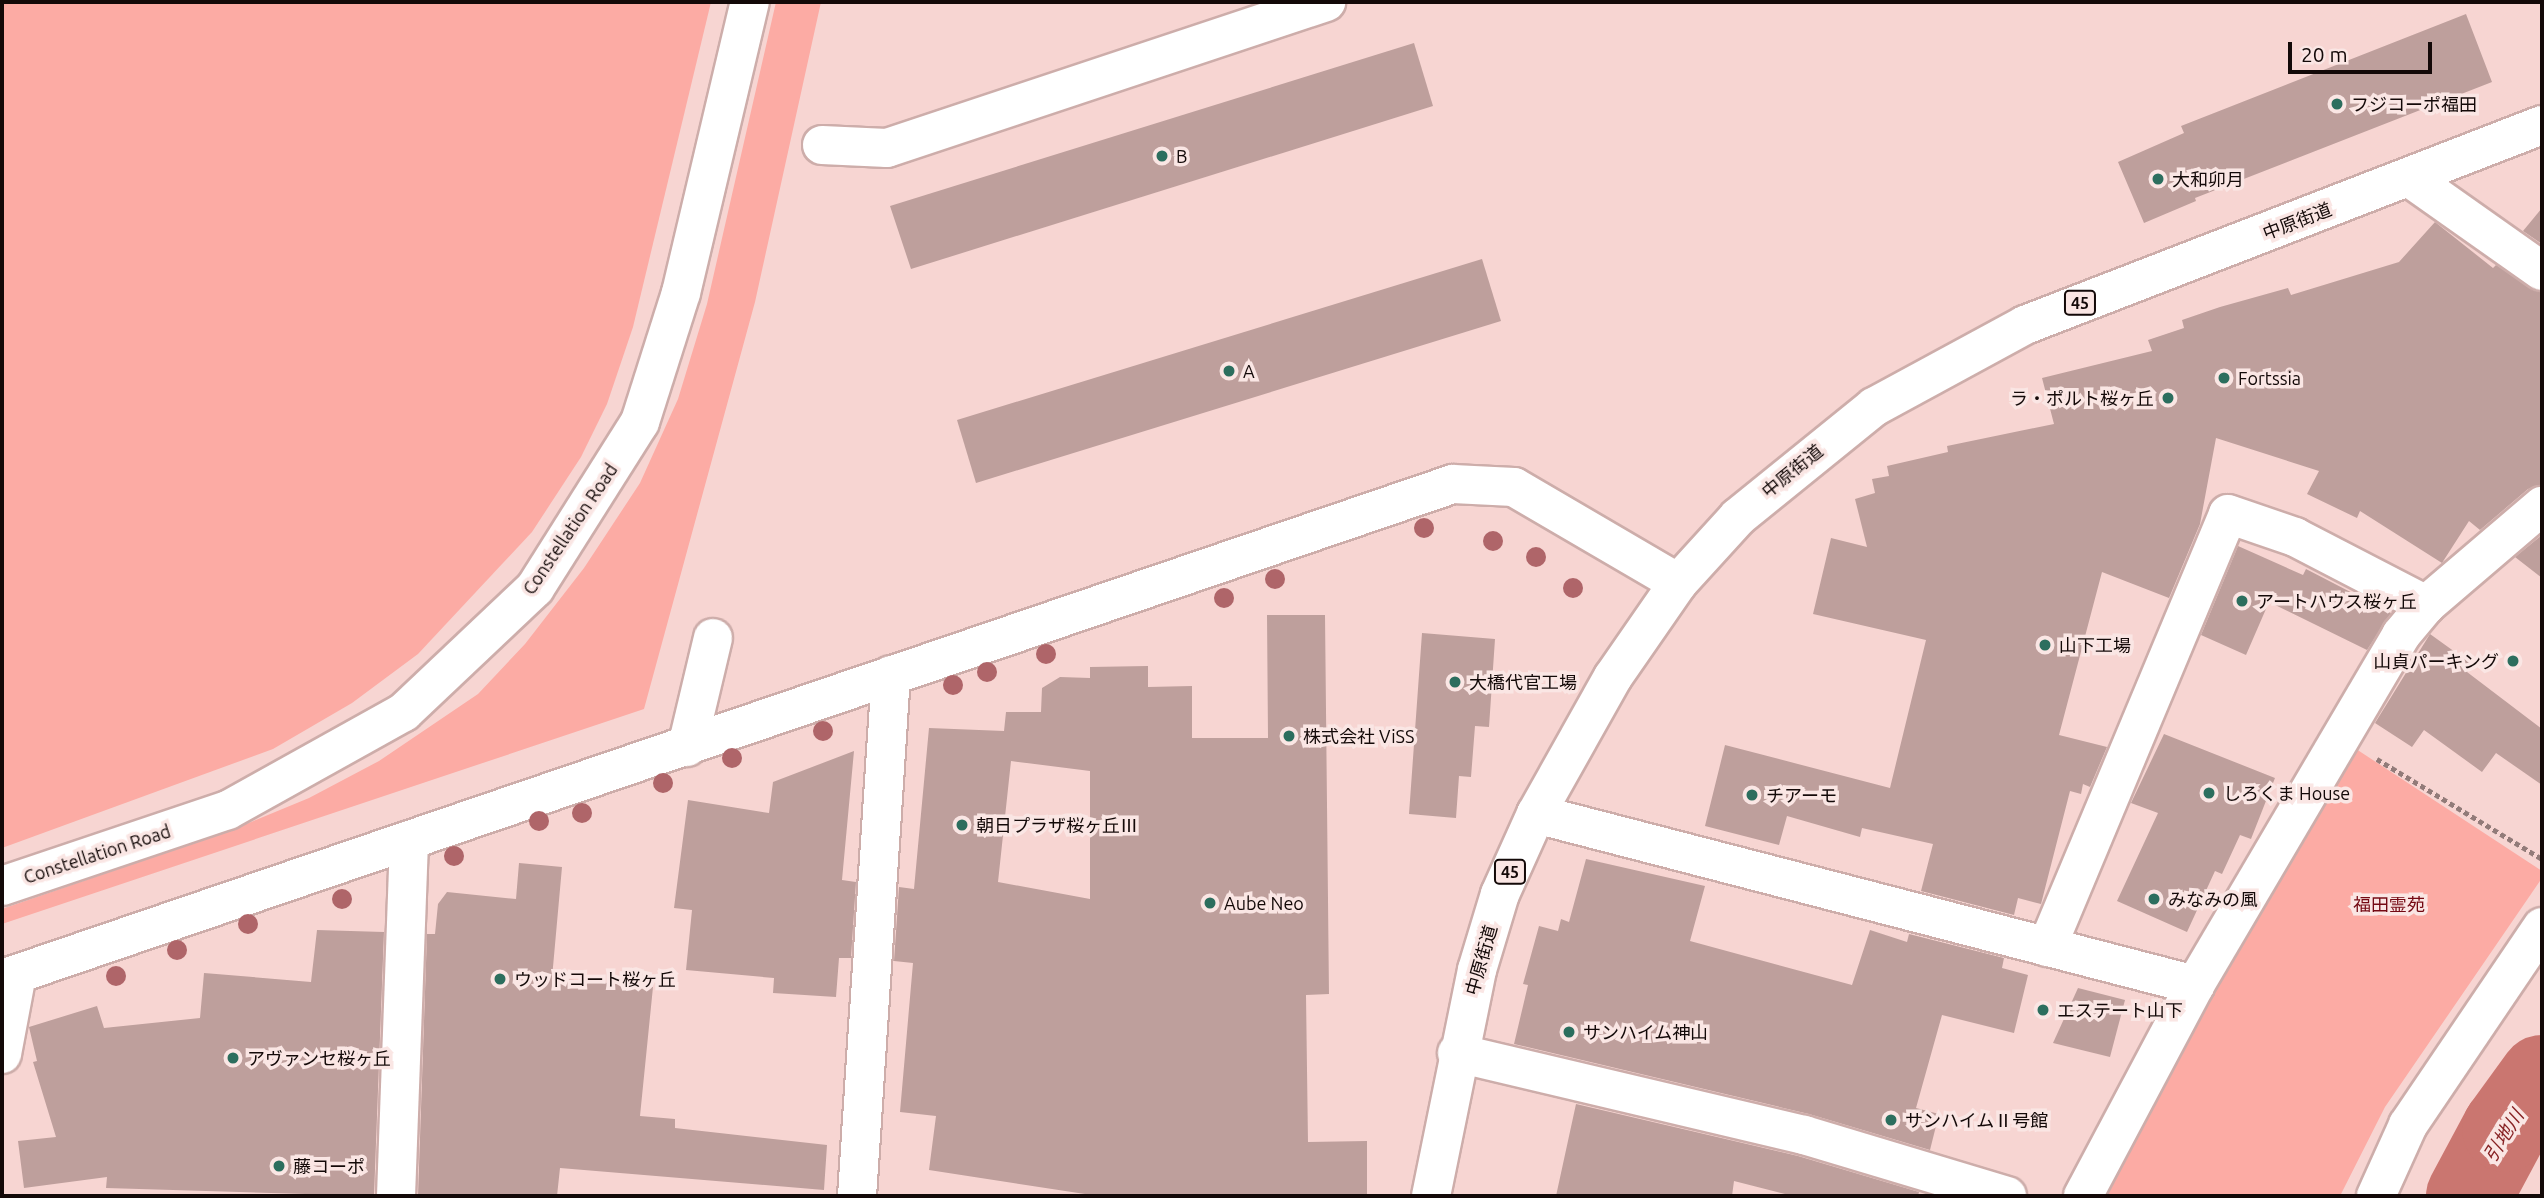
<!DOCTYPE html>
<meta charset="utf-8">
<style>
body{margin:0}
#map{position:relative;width:2544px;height:1198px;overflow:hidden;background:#f7d5d2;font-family:Ubuntu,"Noto Sans JP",sans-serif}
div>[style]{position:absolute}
.green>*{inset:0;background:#fcaba4}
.river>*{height:86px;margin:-43px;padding:0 43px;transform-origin:43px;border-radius:43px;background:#ca7670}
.building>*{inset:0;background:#be9f9c}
.path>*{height:4.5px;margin-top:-2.25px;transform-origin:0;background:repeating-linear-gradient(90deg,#927b79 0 5px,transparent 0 8.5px)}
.roads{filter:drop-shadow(2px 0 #cdadaa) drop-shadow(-2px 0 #cdadaa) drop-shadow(0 2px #cdadaa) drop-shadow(0 -2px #cdadaa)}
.minor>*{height:38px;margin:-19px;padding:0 19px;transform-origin:19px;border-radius:19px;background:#fff}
.major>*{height:38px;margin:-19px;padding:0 19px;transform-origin:19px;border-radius:19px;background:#fff}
.trees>*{width:20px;height:20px;margin:-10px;border-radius:50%;background:#af6569}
.dots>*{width:19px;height:19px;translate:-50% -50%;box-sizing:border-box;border:4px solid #fae6e4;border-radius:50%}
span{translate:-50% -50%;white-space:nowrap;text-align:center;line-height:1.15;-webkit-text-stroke:7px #fae6e4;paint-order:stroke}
.shield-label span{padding:2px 5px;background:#fae6e4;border:2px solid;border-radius:5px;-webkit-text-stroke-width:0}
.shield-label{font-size:16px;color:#130908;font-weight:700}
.poi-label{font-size:18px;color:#130908}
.left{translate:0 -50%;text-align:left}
.right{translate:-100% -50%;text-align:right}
.street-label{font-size:18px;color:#130908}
.park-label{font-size:18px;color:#740913}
.water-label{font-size:19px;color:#872224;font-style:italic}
.frame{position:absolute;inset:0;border:4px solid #130908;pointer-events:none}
.scale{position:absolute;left:2288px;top:42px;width:144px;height:32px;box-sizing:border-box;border:4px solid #130908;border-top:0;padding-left:9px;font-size:21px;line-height:24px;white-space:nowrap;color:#130908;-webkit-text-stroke:5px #fae6e4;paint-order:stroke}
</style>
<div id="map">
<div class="green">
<div style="clip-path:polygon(2px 2px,711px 2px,633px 327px,607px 404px,581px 457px,532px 532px,418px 654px,352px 703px,273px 749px,2px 848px)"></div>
<div style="clip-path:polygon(776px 2px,821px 2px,755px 302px,644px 709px,2px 924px,2px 909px,234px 829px,309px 798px,379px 761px,478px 694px,525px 644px,584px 568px,640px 483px,678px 399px,707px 304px)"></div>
<div style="clip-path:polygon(2350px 745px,2542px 871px,2542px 878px,2385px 1107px,2340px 1196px,2102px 1196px)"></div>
</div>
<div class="river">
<div style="left:2469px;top:1196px;width:76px;rotate:-61.8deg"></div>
<div style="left:2505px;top:1129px;width:63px;rotate:-54deg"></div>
</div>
<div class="building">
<div style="clip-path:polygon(2466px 14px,2492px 82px,2195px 198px,2196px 201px,2144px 223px,2118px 162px,2184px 133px,2181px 126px)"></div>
<div style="clip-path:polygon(1414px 43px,1433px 106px,911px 269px,890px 206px)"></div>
<div style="clip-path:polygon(2542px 208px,2542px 244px,2523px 231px)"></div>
<div style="clip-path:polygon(2435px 222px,2493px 268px,2496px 265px,2542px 292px,2542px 485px,2528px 489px,2480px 530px,2469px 521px,2442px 563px,2360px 511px,2357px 518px,2307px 494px,2319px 471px,2216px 438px,2200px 524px,2169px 598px,2102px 572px,2059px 735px,2107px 747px,2090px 787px,2083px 784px,2081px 794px,2070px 791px,2041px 904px,2018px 898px,2014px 915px,1921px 891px,1933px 844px,1862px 828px,1860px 837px,1787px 816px,1779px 845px,1705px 826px,1725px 745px,1890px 788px,1926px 640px,1813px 614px,1831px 538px,1867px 547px,1855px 499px,1875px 493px,1872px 479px,1889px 476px,1887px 466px,1948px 452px,1947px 446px,2054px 424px,2042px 378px,2152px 351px,2148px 340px,2184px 328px,2182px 320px,2220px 307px,2288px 288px,2291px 295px,2399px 262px)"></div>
<div style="clip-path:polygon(1482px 259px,1501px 321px,976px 483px,957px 420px)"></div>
<div style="clip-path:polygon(2542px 535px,2542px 578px,2515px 557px)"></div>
<div style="clip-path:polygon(2238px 546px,2303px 575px,2306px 569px,2391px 613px,2367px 650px,2269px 602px,2246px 655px,2201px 635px)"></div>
<div style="clip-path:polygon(evenodd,1267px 615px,1325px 615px,1329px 994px,1306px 995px,1308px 1142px,1367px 1141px,1367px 1196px,1098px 1196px,929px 1170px,936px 1116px,900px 1112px,913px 963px,894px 961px,899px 887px,914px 889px,929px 728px,1004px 731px,1006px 712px,1041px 712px,1042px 688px,1060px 677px,1090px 678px,1090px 667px,1148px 666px,1148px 687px,1192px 686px,1192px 738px,1268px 738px,1267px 615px,1011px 761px,1090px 771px,1090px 899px,998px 882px,1011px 761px)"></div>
<div style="clip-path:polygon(1422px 633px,1495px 639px,1489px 727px,1475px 726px,1471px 777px,1459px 776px,1456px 818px,1409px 814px)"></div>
<div style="clip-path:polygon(2430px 634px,2473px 665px,2467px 672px,2542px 729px,2542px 785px,2496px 753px,2482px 772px,2424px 730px,2412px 747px,2375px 723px)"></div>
<div style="clip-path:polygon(2164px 734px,2275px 778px,2251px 839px,2240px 835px,2222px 874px,2215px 871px,2187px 932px,2117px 901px,2158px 813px,2131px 803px)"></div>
<div style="clip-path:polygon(854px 751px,842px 880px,856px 882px,851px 958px,839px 958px,836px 997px,773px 993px,774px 978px,686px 970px,692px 910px,674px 908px,688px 800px,769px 813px,773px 782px)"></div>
<div style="clip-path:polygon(1586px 859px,1705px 886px,1690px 941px,1852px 985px,1870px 930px,1907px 942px,1909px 934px,2004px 958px,2002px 968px,2028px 975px,2014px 1033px,1942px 1015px,1916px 1108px,1939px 1114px,1930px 1150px,1809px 1114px,1514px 1044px,1528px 985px,1523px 984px,1539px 926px,1558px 931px,1561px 919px,1569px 922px)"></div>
<div style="clip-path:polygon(519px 863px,562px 867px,552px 978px,653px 987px,640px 1116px,675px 1119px,675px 1128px,827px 1145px,824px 1190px,560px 1168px,557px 1196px,418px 1196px,427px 934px,435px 934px,438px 904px,447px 892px,516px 899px)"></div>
<div style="clip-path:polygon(317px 930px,384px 932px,374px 1196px,106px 1188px,107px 1177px,24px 1188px,18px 1141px,56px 1137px,33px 1062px,37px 1061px,29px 1027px,97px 1006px,104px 1028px,200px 1018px,204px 973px,311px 982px)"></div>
<div style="clip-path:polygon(2078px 988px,2125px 1000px,2110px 1057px,2053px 1043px)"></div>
<div style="clip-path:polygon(1576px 1104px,1798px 1156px,1919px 1192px,1918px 1196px,1793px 1196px,1734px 1181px,1732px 1196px,1556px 1196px)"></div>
</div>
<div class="path">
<div style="left:2377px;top:759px;width:193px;rotate:31.2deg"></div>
</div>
<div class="roads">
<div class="minor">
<div style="left:822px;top:145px;width:65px;rotate:2.6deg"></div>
<div style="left:887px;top:148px;width:463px;rotate:-18.4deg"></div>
<div style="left:2410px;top:178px;width:161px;rotate:35.2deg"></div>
<div style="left:687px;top:747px;width:112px;rotate:-76.6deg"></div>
<div style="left:1536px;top:814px;width:681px;rotate:14.55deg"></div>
<div style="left:2px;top:886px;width:238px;rotate:-18.6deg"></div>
<div style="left:228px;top:810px;width:201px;rotate:-29.1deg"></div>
<div style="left:404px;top:712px;width:180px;rotate:-43.4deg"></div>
<div style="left:535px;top:588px;width:196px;rotate:-57.7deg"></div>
<div style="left:640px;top:422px;width:135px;rotate:-72.4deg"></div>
<div style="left:681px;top:293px;width:299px;rotate:-76.7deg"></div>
<div style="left:2047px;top:947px;width:469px;rotate:-67.3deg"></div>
<div style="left:2228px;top:514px;width:71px;rotate:18.9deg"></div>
<div style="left:2295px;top:537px;width:148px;rotate:27.4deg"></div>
<div style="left:2px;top:979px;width:1533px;rotate:-18.84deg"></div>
<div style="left:1453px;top:484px;width:61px;rotate:2.8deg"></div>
<div style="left:1514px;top:487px;width:190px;rotate:30.3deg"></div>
<div style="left:1457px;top:1053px;width:357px;rotate:13.3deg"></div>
<div style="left:1804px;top:1135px;width:212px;rotate:16.7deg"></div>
<div style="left:2px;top:1054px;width:81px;rotate:-79.4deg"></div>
<div style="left:396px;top:1196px;width:356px;rotate:-87.9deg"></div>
<div style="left:857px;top:1196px;width:522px;rotate:-86.27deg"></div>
<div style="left:2083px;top:1196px;width:239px;rotate:-62deg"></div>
<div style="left:2195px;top:985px;width:406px;rotate:-59.5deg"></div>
<div style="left:2401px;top:635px;width:39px;rotate:-50deg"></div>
<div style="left:2426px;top:605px;width:153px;rotate:-40.5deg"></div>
<div style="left:2376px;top:1196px;width:78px;rotate:-65.7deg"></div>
<div style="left:2408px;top:1125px;width:239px;rotate:-55.9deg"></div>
</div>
<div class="major">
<div style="left:1431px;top:1196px;width:231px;rotate:-78.5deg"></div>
<div style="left:1477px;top:970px;width:79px;rotate:-73.2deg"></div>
<div style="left:1500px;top:894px;width:88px;rotate:-65.8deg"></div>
<div style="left:1536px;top:814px;width:157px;rotate:-60.7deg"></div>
<div style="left:1613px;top:677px;width:114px;rotate:-55.3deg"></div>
<div style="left:1678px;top:583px;width:89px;rotate:-47.7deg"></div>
<div style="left:1738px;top:517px;width:175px;rotate:-39deg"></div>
<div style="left:1874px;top:407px;width:172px;rotate:-28.5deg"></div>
<div style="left:2025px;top:325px;width:554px;rotate:-21.15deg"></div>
</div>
</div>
<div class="trees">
<div style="left:1424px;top:528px"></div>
<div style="left:1493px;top:541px"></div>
<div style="left:1536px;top:557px"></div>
<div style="left:1275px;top:579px"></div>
<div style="left:1573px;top:588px"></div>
<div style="left:1224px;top:598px"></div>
<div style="left:1046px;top:654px"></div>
<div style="left:987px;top:672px"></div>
<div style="left:953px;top:685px"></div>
<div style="left:823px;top:731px"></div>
<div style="left:732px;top:758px"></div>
<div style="left:663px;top:783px"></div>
<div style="left:582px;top:813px"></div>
<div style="left:539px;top:821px"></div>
<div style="left:454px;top:856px"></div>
<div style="left:342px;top:899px"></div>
<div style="left:248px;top:924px"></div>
<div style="left:177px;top:950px"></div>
<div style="left:116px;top:976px"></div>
</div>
<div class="dots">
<div style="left:2337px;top:104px;background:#2c6e5e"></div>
<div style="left:1162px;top:156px;background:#2c6e5e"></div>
<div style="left:2158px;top:179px;background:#2c6e5e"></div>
<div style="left:1229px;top:371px;background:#2c6e5e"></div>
<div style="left:2224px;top:378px;background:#2c6e5e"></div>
<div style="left:2168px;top:398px;background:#2c6e5e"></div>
<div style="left:2242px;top:601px;background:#2c6e5e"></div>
<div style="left:2045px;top:645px;background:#2c6e5e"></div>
<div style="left:2513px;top:661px;background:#2c6e5e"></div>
<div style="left:1455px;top:682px;background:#2c6e5e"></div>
<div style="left:1289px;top:736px;background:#2c6e5e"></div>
<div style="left:2209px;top:793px;background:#2c6e5e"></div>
<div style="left:1752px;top:795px;background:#2c6e5e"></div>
<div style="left:962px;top:825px;background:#2c6e5e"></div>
<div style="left:2154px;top:899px;background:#2c6e5e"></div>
<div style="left:1210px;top:903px;background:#2c6e5e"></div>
<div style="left:500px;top:979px;background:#2c6e5e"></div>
<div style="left:2043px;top:1010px;background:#2c6e5e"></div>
<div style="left:1569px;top:1032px;background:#2c6e5e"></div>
<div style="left:233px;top:1058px;background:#2c6e5e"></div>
<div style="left:1891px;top:1120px;background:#2c6e5e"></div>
<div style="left:279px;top:1166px;background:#2c6e5e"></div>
</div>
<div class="shield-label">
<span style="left:2080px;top:303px">45</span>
<span style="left:1510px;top:872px">45</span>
</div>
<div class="poi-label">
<span class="left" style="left:2351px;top:104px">フジコーポ福田</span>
<span class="left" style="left:1176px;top:156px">B</span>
<span class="left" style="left:2172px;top:179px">大和卯月</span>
<span class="left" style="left:1243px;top:371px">A</span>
<span class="left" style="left:2238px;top:378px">Fortssia</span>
<span class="right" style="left:2154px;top:398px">ラ・ポルト桜ヶ丘</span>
<span class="left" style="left:2256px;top:601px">アートハウス桜ヶ丘</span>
<span class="left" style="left:2059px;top:645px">山下工場</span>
<span class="right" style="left:2499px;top:661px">山貞パーキング</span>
<span class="left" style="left:1469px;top:682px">大橋代官工場</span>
<span class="left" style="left:1303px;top:736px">株式会社 ViSS</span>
<span class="left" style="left:2223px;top:793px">しろくま House</span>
<span class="left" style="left:1766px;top:795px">チアーモ</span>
<span class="left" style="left:976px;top:825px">朝日プラザ桜ヶ丘Ⅲ</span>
<span class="left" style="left:2168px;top:899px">みなみの風</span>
<span class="left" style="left:1224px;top:903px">Aube Neo</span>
<span class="left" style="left:514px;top:979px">ウッドコート桜ヶ丘</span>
<span class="left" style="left:2057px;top:1010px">エステート山下</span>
<span class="left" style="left:1583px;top:1032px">サンハイム神山</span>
<span class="left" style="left:247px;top:1058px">アヴァンセ桜ヶ丘</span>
<span class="left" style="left:1905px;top:1120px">サンハイムⅡ号館</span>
<span class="left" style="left:293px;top:1166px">藤コーポ</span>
</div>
<div class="street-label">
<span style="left:2297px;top:221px;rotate:-21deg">中原街道</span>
<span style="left:1792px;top:471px;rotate:-39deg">中原街道</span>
<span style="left:570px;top:529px;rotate:-56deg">Constellation Road</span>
<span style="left:97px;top:854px;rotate:-18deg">Constellation Road</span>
<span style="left:1481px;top:960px;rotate:-74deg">中原街道</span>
</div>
<div class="park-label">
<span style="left:2389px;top:904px">福田霊苑</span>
</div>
<div class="water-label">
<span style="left:2504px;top:1136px;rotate:-58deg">引地川</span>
</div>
<div class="frame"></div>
<div class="scale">20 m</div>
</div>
